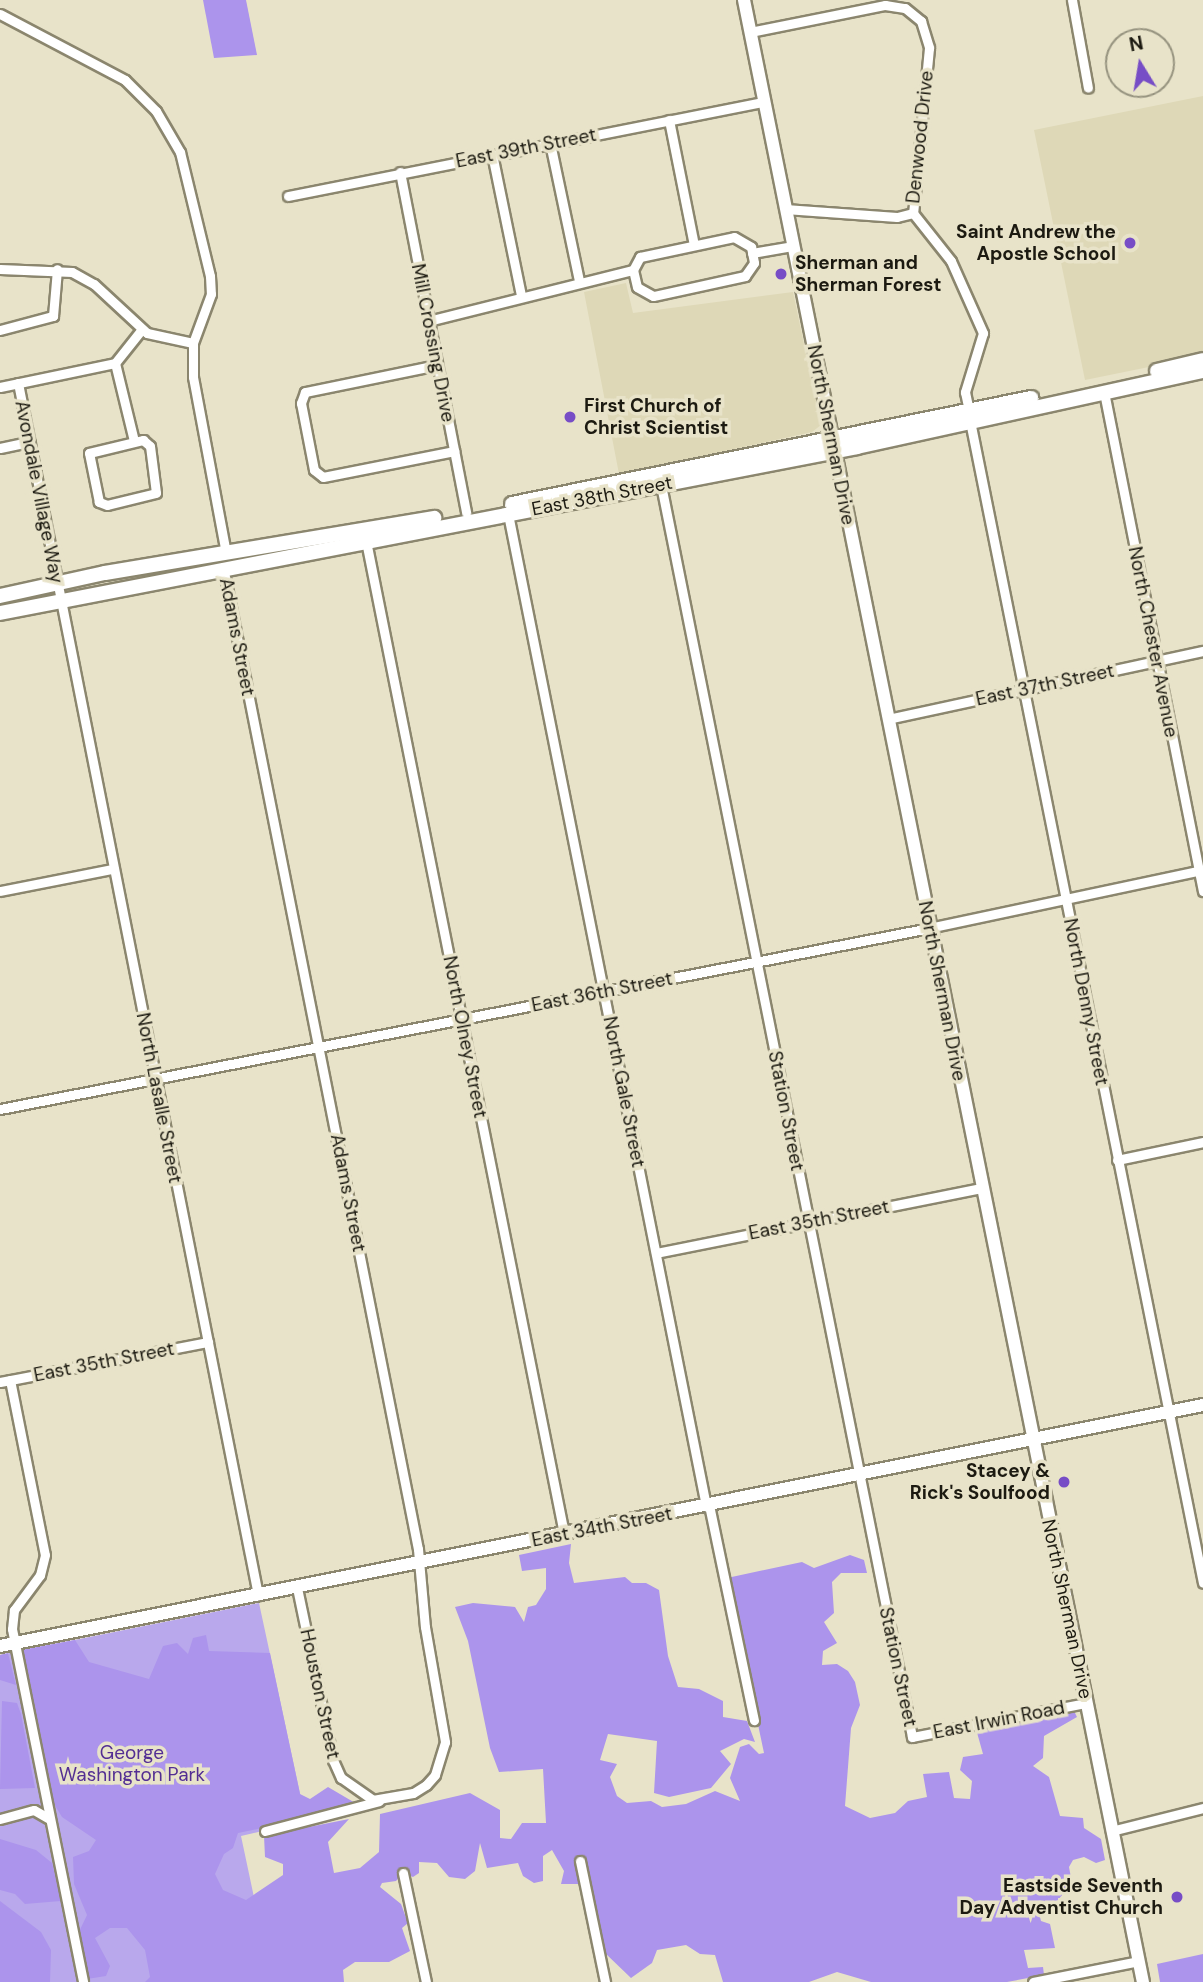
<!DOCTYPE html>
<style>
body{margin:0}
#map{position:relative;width:1203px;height:1982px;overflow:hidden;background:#e8e3c9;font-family:"DM Sans",sans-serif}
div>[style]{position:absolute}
.built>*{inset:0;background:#ded8b7}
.green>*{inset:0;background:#b9a8ec}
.forest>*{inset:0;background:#ac94ec}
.roads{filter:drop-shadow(2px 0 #8b866e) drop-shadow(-2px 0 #8b866e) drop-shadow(0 2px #8b866e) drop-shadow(0 -2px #8b866e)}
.street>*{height:9px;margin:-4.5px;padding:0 4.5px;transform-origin:4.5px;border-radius:4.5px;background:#fff}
.secondary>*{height:12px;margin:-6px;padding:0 6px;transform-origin:6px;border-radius:6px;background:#fff}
.primary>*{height:14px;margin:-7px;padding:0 7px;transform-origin:7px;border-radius:7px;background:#fff}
.dots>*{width:19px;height:19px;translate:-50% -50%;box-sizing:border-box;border:4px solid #e8e3c9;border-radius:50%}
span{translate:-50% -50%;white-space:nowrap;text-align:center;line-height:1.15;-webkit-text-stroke:7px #e8e3c9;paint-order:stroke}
.street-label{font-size:19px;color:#1c1a11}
.poi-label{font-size:19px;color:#1c1a11;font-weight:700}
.right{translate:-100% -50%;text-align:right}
.left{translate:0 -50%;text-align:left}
.park-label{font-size:19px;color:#532e93}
.north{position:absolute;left:1105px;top:28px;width:70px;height:70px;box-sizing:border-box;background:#e8e3c9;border:2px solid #96937f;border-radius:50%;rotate:349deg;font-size:19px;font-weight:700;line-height:28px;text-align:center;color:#1c1a11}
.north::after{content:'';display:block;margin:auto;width:24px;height:32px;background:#774dc6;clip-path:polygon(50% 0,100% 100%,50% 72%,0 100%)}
</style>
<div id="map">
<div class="built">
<div style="clip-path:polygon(1203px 96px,1203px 356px,1085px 380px,1034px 130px)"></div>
<div style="clip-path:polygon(626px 283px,633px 313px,793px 292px,821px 425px,812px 432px,619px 474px,584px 292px)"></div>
</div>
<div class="green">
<div style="clip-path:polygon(259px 1603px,306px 1821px,241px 1836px,272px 1982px,0 1982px,0 1655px)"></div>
</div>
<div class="forest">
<div style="clip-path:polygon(203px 0,246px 0,257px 55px,214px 58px)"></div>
<div style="clip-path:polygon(571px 1544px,569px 1563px,574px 1583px,625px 1577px,632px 1583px,646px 1583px,659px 1590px,668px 1656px,678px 1687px,699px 1689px,723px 1701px,723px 1717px,747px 1721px,755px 1742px,744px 1739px,720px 1751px,731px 1764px,711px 1788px,669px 1797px,654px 1793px,657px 1741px,608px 1734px,600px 1760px,617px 1764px,610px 1777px,617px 1796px,627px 1803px,651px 1801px,662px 1807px,686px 1804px,715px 1791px,740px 1801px,730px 1778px,740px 1747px,749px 1744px,759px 1754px,764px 1753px,727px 1578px,802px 1562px,814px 1568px,850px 1555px,864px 1560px,867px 1573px,841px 1573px,832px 1582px,834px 1613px,824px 1622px,837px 1643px,823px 1651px,822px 1665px,837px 1664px,848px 1671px,855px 1682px,860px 1705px,851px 1728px,845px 1806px,870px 1818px,895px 1813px,908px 1801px,927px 1797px,923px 1774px,949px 1772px,954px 1798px,970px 1799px,972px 1781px,960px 1770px,963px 1757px,983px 1754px,976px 1729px,1074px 1711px,1077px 1717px,1044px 1736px,1043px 1758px,1033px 1766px,1049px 1777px,1060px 1816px,1083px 1818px,1084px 1828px,1101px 1839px,1105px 1860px,1096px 1863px,1084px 1857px,1073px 1860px,1069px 1867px,1072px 1883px,1053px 1906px,1039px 1913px,1041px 1921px,1050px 1924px,1055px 1948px,1024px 1950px,1028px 1968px,1043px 1967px,1044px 1975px,1007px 1982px,871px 1982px,837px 1972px,809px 1982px,723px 1982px,715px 1955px,700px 1954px,686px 1945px,657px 1950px,652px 1963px,631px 1978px,605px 1953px,588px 1881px,577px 1860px,580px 1884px,561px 1884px,564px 1871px,552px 1850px,543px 1856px,543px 1881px,534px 1883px,523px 1876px,518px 1863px,487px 1868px,480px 1843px,475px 1871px,465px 1879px,449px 1877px,437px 1863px,419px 1862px,419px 1873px,413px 1877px,403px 1873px,396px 1881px,382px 1883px,380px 1887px,401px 1904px,408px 1923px,402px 1928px,410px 1951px,389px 1962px,355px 1962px,343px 1970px,344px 1982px,145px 1982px,150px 1977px,145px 1950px,127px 1928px,110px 1928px,95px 1938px,110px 1966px,106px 1976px,87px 1979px,77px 1936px,87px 1915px,74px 1884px,73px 1857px,89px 1851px,96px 1840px,62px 1817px,48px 1794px,21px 1650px,75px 1640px,89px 1662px,149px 1679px,163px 1646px,177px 1643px,188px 1654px,193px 1638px,206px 1635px,209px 1651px,270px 1653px,300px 1794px,310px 1799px,328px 1787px,362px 1807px,238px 1833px,233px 1848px,224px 1854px,215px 1874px,223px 1890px,246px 1900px,283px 1875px,283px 1864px,265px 1857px,264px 1836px,349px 1819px,328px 1842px,334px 1873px,360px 1868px,379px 1852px,380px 1814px,470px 1793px,500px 1810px,500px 1838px,511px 1839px,522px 1823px,546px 1823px,543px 1769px,499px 1772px,490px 1748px,468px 1641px,455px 1607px,473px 1603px,515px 1607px,524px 1622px,528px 1607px,536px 1605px,546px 1589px,546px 1568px,522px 1571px,519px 1555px)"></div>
<div style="clip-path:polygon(8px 1653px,16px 1685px,0 1680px,0 1655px)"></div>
<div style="clip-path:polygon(2px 1701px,17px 1703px,21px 1714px,35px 1788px,0 1789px)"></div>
<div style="clip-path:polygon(0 1839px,36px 1850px,52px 1863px,61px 1901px,25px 1904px,15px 1894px,0 1890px)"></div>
<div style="clip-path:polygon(0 1901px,41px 1932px,51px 1950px,50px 1982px,0 1982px)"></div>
<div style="clip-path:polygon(1203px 1954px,1203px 1982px,1160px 1982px,1157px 1964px)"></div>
</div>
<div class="roads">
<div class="street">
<div style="left:1072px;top:0;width:89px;rotate:79.7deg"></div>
<div style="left:0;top:14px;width:141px;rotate:27.8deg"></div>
<div style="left:125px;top:80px;width:44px;rotate:45deg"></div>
<div style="left:156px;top:111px;width:48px;rotate:59.7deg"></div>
<div style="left:180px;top:152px;width:128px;rotate:76.4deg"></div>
<div style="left:210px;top:276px;width:18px;rotate:87deg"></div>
<div style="left:211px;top:294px;width:52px;rotate:110.2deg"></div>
<div style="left:193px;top:343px;width:34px;rotate:90deg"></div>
<div style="left:193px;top:377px;width:180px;rotate:79.4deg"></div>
<div style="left:750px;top:32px;width:138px;rotate:-11.3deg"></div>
<div style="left:885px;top:5px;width:20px;rotate:9deg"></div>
<div style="left:905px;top:8px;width:21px;rotate:39deg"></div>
<div style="left:921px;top:21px;width:28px;rotate:73deg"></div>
<div style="left:929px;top:48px;width:166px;rotate:95.5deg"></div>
<div style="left:669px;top:120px;width:127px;rotate:78.7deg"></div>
<div style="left:550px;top:143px;width:141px;rotate:78.1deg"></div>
<div style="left:492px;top:154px;width:144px;rotate:78.4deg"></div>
<div style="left:400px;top:172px;width:347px;rotate:79deg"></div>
<div style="left:288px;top:196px;width:485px;rotate:-11.2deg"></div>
<div style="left:785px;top:209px;width:112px;rotate:4.1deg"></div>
<div style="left:897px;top:217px;width:16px;rotate:-14deg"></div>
<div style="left:913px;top:213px;width:61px;rotate:51.6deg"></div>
<div style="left:951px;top:261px;width:79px;rotate:66deg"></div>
<div style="left:983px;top:333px;width:62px;rotate:107deg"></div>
<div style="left:965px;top:392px;width:19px;rotate:78deg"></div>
<div style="left:734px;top:237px;width:20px;rotate:30deg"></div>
<div style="left:751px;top:247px;width:16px;rotate:79deg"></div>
<div style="left:754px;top:263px;width:16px;rotate:125deg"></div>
<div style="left:745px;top:276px;width:94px;rotate:167.7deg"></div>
<div style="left:653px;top:296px;width:18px;rotate:-151deg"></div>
<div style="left:637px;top:287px;width:17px;rotate:-103deg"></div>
<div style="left:633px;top:270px;width:15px;rotate:-62deg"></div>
<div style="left:640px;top:257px;width:96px;rotate:-12deg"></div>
<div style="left:752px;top:253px;width:42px;rotate:-9.7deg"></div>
<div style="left:0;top:269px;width:72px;rotate:2.4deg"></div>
<div style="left:72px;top:272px;width:25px;rotate:29deg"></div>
<div style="left:94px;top:284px;width:72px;rotate:42.8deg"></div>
<div style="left:147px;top:333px;width:47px;rotate:12.3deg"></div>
<div style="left:428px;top:321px;width:211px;rotate:-14deg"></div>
<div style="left:0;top:330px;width:55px;rotate:-14.8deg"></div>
<div style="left:53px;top:316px;width:47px;rotate:-85.1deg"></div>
<div style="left:115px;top:363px;width:80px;rotate:76.3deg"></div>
<div style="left:437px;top:365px;width:135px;rotate:168.4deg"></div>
<div style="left:305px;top:392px;width:12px;rotate:110deg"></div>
<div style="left:301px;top:403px;width:68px;rotate:79deg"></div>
<div style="left:314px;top:470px;width:11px;rotate:38deg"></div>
<div style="left:323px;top:477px;width:134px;rotate:-11.2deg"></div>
<div style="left:18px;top:383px;width:1236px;rotate:78.8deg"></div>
<div style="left:0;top:387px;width:117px;rotate:-11.8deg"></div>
<div style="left:115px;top:363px;width:43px;rotate:-51.5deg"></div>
<div style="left:1104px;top:392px;width:509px;rotate:78.78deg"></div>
<div style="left:970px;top:421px;width:1185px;rotate:78.66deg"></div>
<div style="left:143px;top:440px;width:9px;rotate:41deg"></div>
<div style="left:150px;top:446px;width:47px;rotate:82.7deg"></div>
<div style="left:156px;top:493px;width:50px;rotate:166.2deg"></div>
<div style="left:107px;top:505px;width:9px;rotate:-159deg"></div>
<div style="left:99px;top:502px;width:50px;rotate:-101.5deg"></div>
<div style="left:89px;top:453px;width:56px;rotate:-13.5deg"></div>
<div style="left:0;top:448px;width:30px;rotate:-12deg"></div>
<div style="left:661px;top:485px;width:1277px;rotate:78.66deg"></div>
<div style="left:912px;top:1737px;width:177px;rotate:-11.1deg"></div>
<div style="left:508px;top:514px;width:1012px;rotate:78.71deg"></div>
<div style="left:366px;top:541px;width:1013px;rotate:78.72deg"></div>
<div style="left:223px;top:567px;width:1001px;rotate:78.77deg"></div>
<div style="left:418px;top:1549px;width:78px;rotate:84.9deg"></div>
<div style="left:425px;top:1627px;width:117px;rotate:80.1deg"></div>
<div style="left:445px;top:1742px;width:34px;rotate:107deg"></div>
<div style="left:435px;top:1775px;width:13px;rotate:132deg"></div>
<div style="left:426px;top:1785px;width:15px;rotate:148deg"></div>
<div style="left:413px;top:1793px;width:41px;rotate:170.1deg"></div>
<div style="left:373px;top:1800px;width:39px;rotate:-145deg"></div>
<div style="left:341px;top:1778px;width:20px;rotate:-114deg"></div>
<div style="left:333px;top:1760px;width:177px;rotate:-101.8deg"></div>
<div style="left:888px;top:719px;width:322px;rotate:-12.2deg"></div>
<div style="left:0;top:891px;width:114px;rotate:-11.1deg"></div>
<div style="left:0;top:1109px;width:946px;rotate:-11.02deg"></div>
<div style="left:929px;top:928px;width:280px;rotate:-12deg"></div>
<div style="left:1117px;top:1160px;width:88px;rotate:-11.8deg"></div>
<div style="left:656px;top:1253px;width:331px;rotate:-11.3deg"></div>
<div style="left:10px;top:1380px;width:178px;rotate:78.7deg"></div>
<div style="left:45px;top:1555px;width:21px;rotate:104deg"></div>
<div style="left:40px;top:1575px;width:44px;rotate:126.6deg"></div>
<div style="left:14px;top:1610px;width:19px;rotate:96deg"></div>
<div style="left:12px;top:1629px;width:360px;rotate:78.6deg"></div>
<div style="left:0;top:1382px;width:212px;rotate:-10.9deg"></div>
<div style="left:709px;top:1505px;width:220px;rotate:78.2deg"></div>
<div style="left:0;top:1819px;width:35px;rotate:-15deg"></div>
<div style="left:34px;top:1810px;width:16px;rotate:30deg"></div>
<div style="left:265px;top:1831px;width:118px;rotate:-14.7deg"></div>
<div style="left:1111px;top:1831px;width:95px;rotate:-14deg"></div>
<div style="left:580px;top:1861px;width:124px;rotate:78.3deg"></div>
<div style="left:403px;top:1873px;width:111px;rotate:78.1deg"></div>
<div style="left:1033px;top:1982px;width:108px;rotate:-11.2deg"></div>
</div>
<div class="secondary">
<div style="left:744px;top:0;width:2022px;rotate:78.62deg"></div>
<div style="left:0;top:1646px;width:1227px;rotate:-11.33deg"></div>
</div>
<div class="primary">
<div style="left:1157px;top:371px;width:47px;rotate:-13.4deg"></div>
<div style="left:512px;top:504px;width:530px;rotate:-11.54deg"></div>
<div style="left:0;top:596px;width:107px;rotate:-12.4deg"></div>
<div style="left:105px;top:573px;width:334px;rotate:-9.5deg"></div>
<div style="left:0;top:613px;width:873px;rotate:-10.96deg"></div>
<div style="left:857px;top:447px;width:354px;rotate:-12.4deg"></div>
</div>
</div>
<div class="dots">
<div style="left:1130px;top:243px;background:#774dc6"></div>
<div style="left:781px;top:274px;background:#774dc6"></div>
<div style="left:570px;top:417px;background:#774dc6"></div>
<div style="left:1064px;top:1482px;background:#774dc6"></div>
<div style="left:1177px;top:1897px;background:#774dc6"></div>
</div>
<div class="street-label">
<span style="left:920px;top:137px;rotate:-84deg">Denwood Drive</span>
<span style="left:526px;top:148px;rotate:-11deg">East 39th Street</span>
<span style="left:433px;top:343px;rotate:79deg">Mill Crossing Drive</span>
<span style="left:831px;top:435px;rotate:79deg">North Sherman Drive</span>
<span style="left:39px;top:492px;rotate:79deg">Avondale Village Way</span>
<span style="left:602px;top:496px;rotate:-11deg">East 38th Street</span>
<span style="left:237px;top:637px;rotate:79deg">Adams Street</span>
<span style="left:1153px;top:642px;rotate:79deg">North Chester Avenue</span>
<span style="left:1045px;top:685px;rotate:-12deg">East 37th Street</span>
<span style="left:942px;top:991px;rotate:79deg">North Sherman Drive</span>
<span style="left:602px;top:992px;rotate:-11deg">East 36th Street</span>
<span style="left:1086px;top:1002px;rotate:79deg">North Denny Street</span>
<span style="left:465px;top:1037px;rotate:79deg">North Olney Street</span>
<span style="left:624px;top:1092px;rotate:79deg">North Gale Street</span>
<span style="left:159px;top:1098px;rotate:79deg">North Lasalle Street</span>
<span style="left:786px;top:1111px;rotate:79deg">Station Street</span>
<span style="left:348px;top:1193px;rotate:79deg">Adams Street</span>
<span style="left:819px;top:1220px;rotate:-11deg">East 35th Street</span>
<span style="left:104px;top:1362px;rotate:-11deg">East 35th Street</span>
<span style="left:602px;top:1527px;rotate:-11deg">East 34th Street</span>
<span style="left:1067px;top:1609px;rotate:78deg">North Sherman Drive</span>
<span style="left:898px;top:1667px;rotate:78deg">Station Street</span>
<span style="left:320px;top:1694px;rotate:78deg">Houston Street</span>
<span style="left:999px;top:1720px;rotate:-11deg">East Irwin Road</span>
</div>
<div class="poi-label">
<span class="right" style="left:1116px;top:243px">Saint Andrew the<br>Apostle School</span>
<span class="left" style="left:795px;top:274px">Sherman and<br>Sherman Forest</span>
<span class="left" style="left:584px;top:417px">First Church of<br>Christ Scientist</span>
<span class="right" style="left:1050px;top:1482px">Stacey &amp;<br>Rick's Soulfood</span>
<span class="right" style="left:1163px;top:1897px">Eastside Seventh<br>Day Adventist Church</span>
</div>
<div class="park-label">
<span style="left:132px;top:1764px">George<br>Washington Park</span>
</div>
<div class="north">N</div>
</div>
